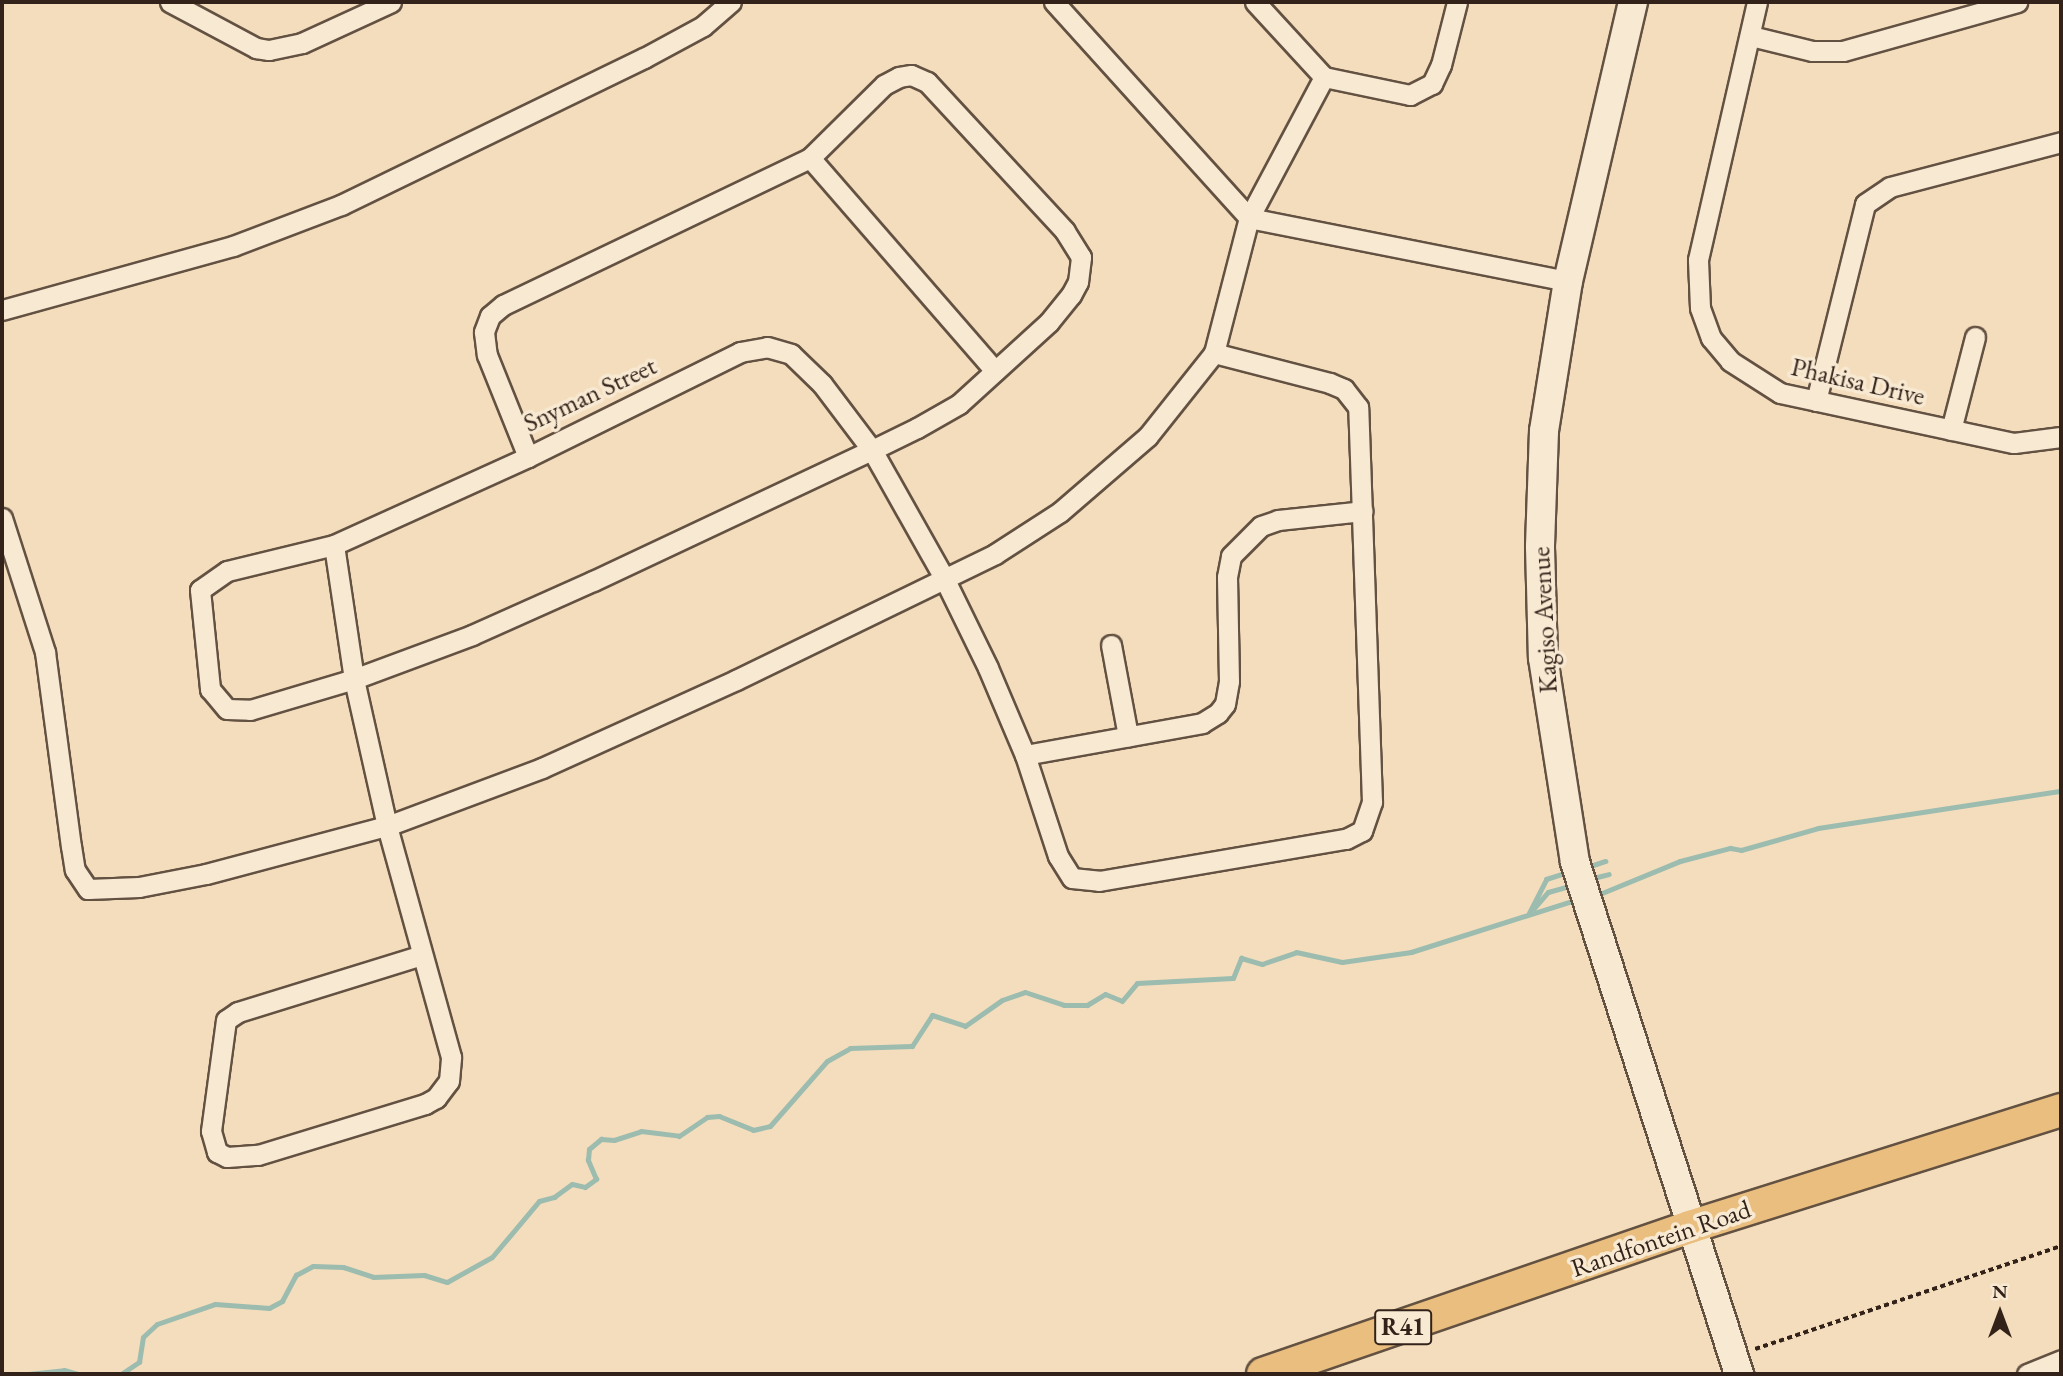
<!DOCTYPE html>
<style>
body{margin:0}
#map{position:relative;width:2063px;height:1376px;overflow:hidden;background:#f4ddbc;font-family:"EB Garamond",serif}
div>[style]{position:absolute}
.stream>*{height:5px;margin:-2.5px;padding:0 2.5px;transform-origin:2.5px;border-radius:2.5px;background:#9cbcaf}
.path>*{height:3.5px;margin-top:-1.75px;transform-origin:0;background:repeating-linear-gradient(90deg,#332219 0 5px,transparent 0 8.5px)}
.roads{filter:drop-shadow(2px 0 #635142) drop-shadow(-2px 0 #635142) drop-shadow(0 2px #635142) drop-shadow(0 -2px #635142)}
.street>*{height:19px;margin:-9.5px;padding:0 9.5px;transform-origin:9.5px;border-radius:9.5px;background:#f8e9d3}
.secondary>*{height:28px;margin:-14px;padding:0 14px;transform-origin:14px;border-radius:14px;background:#f8e9d3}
.primary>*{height:32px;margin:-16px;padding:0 16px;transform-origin:16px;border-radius:16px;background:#eabe7e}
span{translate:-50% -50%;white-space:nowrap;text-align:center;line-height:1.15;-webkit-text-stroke:7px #f8e9d3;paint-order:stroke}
.shield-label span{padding:2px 5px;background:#f8e9d3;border:2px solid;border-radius:5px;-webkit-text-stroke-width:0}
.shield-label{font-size:24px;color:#332219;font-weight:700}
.street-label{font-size:26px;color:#332219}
.frame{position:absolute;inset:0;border:4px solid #332219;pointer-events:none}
.north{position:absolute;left:1965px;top:1278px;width:70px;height:70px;-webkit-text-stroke:5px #f8e9d3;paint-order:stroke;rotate:0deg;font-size:19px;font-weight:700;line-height:28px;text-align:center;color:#332219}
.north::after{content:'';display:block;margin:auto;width:24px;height:32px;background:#332219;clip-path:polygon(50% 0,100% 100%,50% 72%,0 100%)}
</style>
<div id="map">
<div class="stream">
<div style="left:1593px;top:865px;width:13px;rotate:-18deg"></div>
<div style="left:1597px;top:877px;width:12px;rotate:-14deg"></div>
<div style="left:1602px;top:893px;width:84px;rotate:-22.3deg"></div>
<div style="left:1680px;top:861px;width:52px;rotate:-14.6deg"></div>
<div style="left:1730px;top:848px;width:11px;rotate:10deg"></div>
<div style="left:1741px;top:850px;width:80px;rotate:-15.9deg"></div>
<div style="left:1818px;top:828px;width:246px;rotate:-8.7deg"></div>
<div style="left:1534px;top:908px;width:21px;rotate:-49deg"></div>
<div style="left:1548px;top:892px;width:18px;rotate:-16deg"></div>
<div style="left:1529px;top:913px;width:38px;rotate:-63deg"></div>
<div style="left:1546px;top:879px;width:16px;rotate:-18deg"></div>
<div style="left:28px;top:1374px;width:36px;rotate:-6deg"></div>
<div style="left:64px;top:1370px;width:15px;rotate:16deg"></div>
<div style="left:121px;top:1374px;width:22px;rotate:-34deg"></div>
<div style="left:139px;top:1362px;width:25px;rotate:-81deg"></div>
<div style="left:143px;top:1337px;width:19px;rotate:-43deg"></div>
<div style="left:157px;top:1324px;width:61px;rotate:-19deg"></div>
<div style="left:215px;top:1304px;width:54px;rotate:4.2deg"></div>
<div style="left:269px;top:1308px;width:15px;rotate:-28deg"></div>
<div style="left:282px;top:1301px;width:30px;rotate:-62deg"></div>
<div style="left:296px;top:1275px;width:19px;rotate:-28deg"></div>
<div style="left:313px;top:1266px;width:30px;rotate:2deg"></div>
<div style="left:343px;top:1267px;width:32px;rotate:18deg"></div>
<div style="left:373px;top:1277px;width:51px;rotate:-2.2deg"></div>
<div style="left:424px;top:1275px;width:24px;rotate:17deg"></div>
<div style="left:447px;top:1282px;width:51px;rotate:-29.1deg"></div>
<div style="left:492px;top:1257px;width:73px;rotate:-50deg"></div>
<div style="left:539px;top:1201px;width:16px;rotate:-15deg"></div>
<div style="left:554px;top:1197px;width:22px;rotate:-36deg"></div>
<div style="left:572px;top:1184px;width:13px;rotate:13deg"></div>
<div style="left:585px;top:1187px;width:14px;rotate:-36deg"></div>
<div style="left:596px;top:1179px;width:21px;rotate:-113deg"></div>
<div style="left:588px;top:1160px;width:11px;rotate:-85deg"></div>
<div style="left:589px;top:1149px;width:16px;rotate:-40deg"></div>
<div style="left:601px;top:1139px;width:13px;rotate:4deg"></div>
<div style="left:614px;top:1140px;width:28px;rotate:-18deg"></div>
<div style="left:641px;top:1131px;width:38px;rotate:7deg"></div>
<div style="left:679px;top:1136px;width:34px;rotate:-34deg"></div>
<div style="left:707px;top:1117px;width:12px;rotate:-5deg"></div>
<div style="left:719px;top:1116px;width:37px;rotate:22deg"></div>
<div style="left:753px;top:1130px;width:17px;rotate:-13deg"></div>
<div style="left:770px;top:1126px;width:86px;rotate:-48.8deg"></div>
<div style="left:827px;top:1061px;width:26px;rotate:-29deg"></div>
<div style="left:850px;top:1048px;width:62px;rotate:-1.8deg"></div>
<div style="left:912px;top:1046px;width:37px;rotate:-57deg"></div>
<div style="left:932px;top:1015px;width:35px;rotate:18deg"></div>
<div style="left:965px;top:1026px;width:45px;rotate:-35.1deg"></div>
<div style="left:1002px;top:1000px;width:24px;rotate:-19deg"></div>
<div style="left:1025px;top:992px;width:41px;rotate:18.4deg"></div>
<div style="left:1064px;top:1005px;width:23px"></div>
<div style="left:1087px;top:1005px;width:21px;rotate:-31deg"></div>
<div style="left:1105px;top:994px;width:18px;rotate:22deg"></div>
<div style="left:1122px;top:1001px;width:23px;rotate:-50deg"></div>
<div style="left:1137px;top:983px;width:96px;rotate:-3deg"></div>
<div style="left:1233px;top:978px;width:22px;rotate:-68deg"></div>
<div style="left:1241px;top:958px;width:22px;rotate:16deg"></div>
<div style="left:1262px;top:964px;width:36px;rotate:-19deg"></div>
<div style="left:1296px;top:952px;width:47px;rotate:12.3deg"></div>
<div style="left:1342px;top:962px;width:70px;rotate:-8.2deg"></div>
<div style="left:1411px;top:952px;width:166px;rotate:-17.6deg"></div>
</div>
<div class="path">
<div style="left:1755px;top:1349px;width:323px;rotate:-18.6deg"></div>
</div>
<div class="roads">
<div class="street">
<div style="left:170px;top:2px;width:98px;rotate:28.1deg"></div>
<div style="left:256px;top:48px;width:13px;rotate:9deg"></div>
<div style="left:269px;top:50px;width:34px;rotate:-12deg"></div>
<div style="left:302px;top:43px;width:98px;rotate:-24.7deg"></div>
<div style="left:1054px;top:2px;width:291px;rotate:47.9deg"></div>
<div style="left:1249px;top:218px;width:325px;rotate:11.2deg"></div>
<div style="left:1255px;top:2px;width:102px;rotate:47.4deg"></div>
<div style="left:1324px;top:77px;width:88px;rotate:11.8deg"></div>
<div style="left:1410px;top:95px;width:25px;rotate:-27deg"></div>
<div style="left:1432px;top:84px;width:21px;rotate:-65deg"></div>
<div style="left:1441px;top:65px;width:65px;rotate:-75.7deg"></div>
<div style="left:1757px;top:2px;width:265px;rotate:102.9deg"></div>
<div style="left:1698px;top:260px;width:48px;rotate:87.6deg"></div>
<div style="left:1700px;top:308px;width:32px;rotate:70deg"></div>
<div style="left:1711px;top:338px;width:30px;rotate:50deg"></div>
<div style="left:1730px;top:361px;width:59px;rotate:32.6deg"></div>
<div style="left:1780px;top:393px;width:239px;rotate:12.1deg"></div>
<div style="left:2014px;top:443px;width:47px;rotate:-7.3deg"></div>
<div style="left:1751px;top:36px;width:63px;rotate:13.8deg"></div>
<div style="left:1812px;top:51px;width:31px"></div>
<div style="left:1843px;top:51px;width:181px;rotate:-15.7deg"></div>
<div style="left:810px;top:158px;width:282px;rotate:49deg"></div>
<div style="left:2px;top:310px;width:240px;rotate:-15.5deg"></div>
<div style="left:233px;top:246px;width:116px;rotate:-20.8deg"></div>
<div style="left:341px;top:205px;width:337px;rotate:-25.9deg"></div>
<div style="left:644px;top:58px;width:67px;rotate:-28.5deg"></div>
<div style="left:703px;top:26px;width:37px;rotate:-41deg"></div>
<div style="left:1816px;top:401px;width:203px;rotate:-76deg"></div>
<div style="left:1865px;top:204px;width:30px;rotate:-34deg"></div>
<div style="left:1890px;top:187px;width:177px;rotate:-14.7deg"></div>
<div style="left:1951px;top:430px;width:96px;rotate:-75.5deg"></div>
<div style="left:2px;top:518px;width:141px;rotate:72.2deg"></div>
<div style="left:45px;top:652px;width:196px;rotate:82.4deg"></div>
<div style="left:71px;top:846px;width:24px;rotate:81deg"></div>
<div style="left:75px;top:870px;width:23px;rotate:56deg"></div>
<div style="left:88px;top:889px;width:51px;rotate:-2.2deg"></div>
<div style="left:139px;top:887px;width:68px;rotate:-11deg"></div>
<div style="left:206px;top:874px;width:187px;rotate:-14.9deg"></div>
<div style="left:387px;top:826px;width:165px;rotate:-20.5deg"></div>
<div style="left:542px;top:768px;width:213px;rotate:-24.4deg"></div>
<div style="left:736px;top:680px;width:288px;rotate:-25.9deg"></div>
<div style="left:995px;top:554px;width:77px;rotate:-32.9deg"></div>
<div style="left:1060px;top:512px;width:116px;rotate:-40.8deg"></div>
<div style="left:1148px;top:436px;width:106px;rotate:-51.5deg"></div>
<div style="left:1214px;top:353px;width:139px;rotate:-75.5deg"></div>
<div style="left:1249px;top:218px;width:160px;rotate:-62deg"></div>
<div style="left:334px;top:545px;width:213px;rotate:-24.4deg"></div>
<div style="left:1111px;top:645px;width:93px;rotate:79.4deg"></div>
<div style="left:1025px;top:755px;width:180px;rotate:-10.2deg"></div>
<div style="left:1202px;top:723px;width:19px;rotate:-32deg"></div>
<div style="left:1218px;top:713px;width:11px;rotate:-52deg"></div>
<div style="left:1225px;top:704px;width:23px;rotate:-80deg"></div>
<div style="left:1229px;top:681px;width:104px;rotate:-91.1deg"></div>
<div style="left:1227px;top:577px;width:21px;rotate:-79deg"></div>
<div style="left:1231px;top:556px;width:42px;rotate:-45deg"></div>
<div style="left:1261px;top:526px;width:18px;rotate:-19deg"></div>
<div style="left:1278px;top:520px;width:85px;rotate:-6deg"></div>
<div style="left:422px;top:955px;width:193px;rotate:162.8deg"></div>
<div style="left:238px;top:1012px;width:14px;rotate:146deg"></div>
<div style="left:226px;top:1020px;width:112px;rotate:97.7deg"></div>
<div style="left:211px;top:1131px;width:22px;rotate:74deg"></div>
<div style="left:217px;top:1152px;width:11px;rotate:27deg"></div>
<div style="left:227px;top:1157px;width:31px;rotate:-4deg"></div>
<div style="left:258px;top:1155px;width:175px;rotate:-17deg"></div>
<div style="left:425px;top:1104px;width:13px;rotate:-29deg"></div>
<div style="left:436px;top:1098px;width:21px;rotate:-53deg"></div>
<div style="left:449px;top:1081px;width:24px;rotate:-85deg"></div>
<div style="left:451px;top:1057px;width:240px;rotate:-105.5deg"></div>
<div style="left:387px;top:826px;width:151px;rotate:-102.7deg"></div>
<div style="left:354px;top:679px;width:135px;rotate:-98.5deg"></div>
<div style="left:334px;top:545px;width:110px;rotate:166.3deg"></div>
<div style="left:227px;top:571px;width:33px;rotate:145deg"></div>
<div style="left:200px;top:590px;width:100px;rotate:84.2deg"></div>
<div style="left:210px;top:689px;width:26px;rotate:50deg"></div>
<div style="left:227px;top:709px;width:23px;rotate:2deg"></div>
<div style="left:250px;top:710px;width:109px;rotate:-16.6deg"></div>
<div style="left:354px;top:679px;width:126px;rotate:-20.4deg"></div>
<div style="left:472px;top:635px;width:133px;rotate:-24.1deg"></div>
<div style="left:593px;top:581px;width:308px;rotate:-25.2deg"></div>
<div style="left:872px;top:450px;width:50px;rotate:-26.1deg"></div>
<div style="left:917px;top:428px;width:48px;rotate:-29.7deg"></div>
<div style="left:959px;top:404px;width:122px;rotate:-42.3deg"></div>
<div style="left:1049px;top:322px;width:35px;rotate:-51deg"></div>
<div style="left:1071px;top:295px;width:15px;rotate:-62deg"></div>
<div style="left:1078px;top:282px;width:25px;rotate:-83deg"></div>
<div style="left:1081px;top:257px;width:31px;rotate:-122deg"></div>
<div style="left:1065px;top:231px;width:203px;rotate:-132.8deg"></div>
<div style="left:927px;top:82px;width:17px;rotate:-156deg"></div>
<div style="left:911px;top:75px;width:12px;rotate:171deg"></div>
<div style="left:899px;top:77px;width:17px;rotate:152deg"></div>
<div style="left:884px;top:85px;width:104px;rotate:135.4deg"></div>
<div style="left:810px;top:158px;width:340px;rotate:154.4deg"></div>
<div style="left:503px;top:305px;width:17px;rotate:140deg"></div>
<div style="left:490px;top:316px;width:17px;rotate:111deg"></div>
<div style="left:484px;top:332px;width:23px;rotate:83deg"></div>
<div style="left:487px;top:355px;width:110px;rotate:68.1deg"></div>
<div style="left:528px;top:457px;width:237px;rotate:-26.3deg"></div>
<div style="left:740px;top:352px;width:27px;rotate:-10deg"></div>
<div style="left:767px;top:347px;width:25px;rotate:16deg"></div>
<div style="left:791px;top:354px;width:43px;rotate:44.1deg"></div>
<div style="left:822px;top:384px;width:83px;rotate:52.9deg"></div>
<div style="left:872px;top:450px;width:147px;rotate:60.6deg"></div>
<div style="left:944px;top:578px;width:100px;rotate:63.9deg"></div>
<div style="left:988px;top:668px;width:95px;rotate:67deg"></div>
<div style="left:1025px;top:755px;width:106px;rotate:71.9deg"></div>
<div style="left:1058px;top:856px;width:26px;rotate:58deg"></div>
<div style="left:1072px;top:878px;width:27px;rotate:6deg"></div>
<div style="left:1099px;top:881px;width:251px;rotate:-9.7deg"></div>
<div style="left:1346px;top:839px;width:18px;rotate:-27deg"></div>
<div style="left:1362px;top:831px;width:31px;rotate:-71deg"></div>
<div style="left:1372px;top:802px;width:395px;rotate:-92deg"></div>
<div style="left:1358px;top:407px;width:23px;rotate:-128deg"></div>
<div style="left:1344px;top:389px;width:15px;rotate:-157deg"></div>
<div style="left:1330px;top:383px;width:120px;rotate:-165.5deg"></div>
<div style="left:2027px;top:1374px;width:37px;rotate:-22deg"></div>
</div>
<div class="secondary">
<div style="left:1633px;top:2px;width:286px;rotate:103.1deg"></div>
<div style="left:1568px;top:281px;width:152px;rotate:99.1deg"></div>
<div style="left:1544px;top:431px;width:116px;rotate:92deg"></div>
<div style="left:1540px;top:547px;width:111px;rotate:88.5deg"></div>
<div style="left:1543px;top:658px;width:206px;rotate:81.1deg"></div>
<div style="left:1575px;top:862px;width:538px;rotate:72.24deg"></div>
</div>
<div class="primary">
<div style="left:1263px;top:1374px;width:452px;rotate:-19deg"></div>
<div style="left:1690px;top:1227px;width:389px;rotate:-17.5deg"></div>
</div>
</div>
<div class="shield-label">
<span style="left:1403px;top:1327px">R41</span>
</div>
<div class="street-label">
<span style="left:1858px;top:382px;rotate:13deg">Phakisa Drive</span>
<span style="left:590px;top:395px;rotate:-25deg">Snyman Street</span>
<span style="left:1545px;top:620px;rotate:-93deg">Kagiso Avenue</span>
<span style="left:1661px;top:1239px;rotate:-19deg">Randfontein Road</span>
</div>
<div class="frame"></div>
<div class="north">N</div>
</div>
